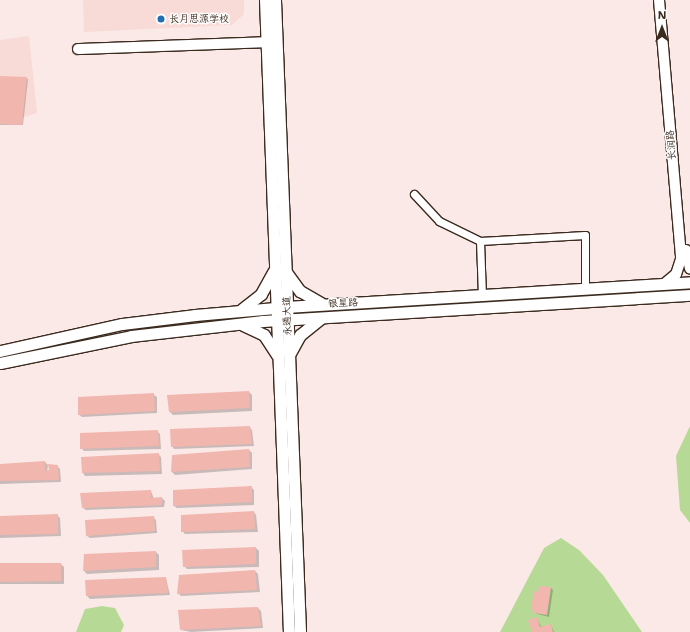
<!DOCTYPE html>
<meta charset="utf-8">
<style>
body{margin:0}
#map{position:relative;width:690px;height:632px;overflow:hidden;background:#fbe9e7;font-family:"Shantell Sans","LXGW WenKai TC",sans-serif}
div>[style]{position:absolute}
.built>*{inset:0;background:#f8dad6}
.green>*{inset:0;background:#b6da95}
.shadow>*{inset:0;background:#0003}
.building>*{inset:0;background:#f1b6ae}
.roads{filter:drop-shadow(1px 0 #3b2a1e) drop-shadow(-1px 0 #3b2a1e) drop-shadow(0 1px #3b2a1e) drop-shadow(0 -1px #3b2a1e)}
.street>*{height:7px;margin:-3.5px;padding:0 3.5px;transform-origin:3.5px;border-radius:3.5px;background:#fff}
.secondary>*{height:10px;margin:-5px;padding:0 5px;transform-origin:5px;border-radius:5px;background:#fff}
.primary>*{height:11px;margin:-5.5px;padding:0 5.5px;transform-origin:5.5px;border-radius:5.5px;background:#fff}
.dots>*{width:11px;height:11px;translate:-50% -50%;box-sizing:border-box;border:2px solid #fff;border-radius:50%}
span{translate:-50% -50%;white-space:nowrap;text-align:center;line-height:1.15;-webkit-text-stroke:3px #fff;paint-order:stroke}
.poi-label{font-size:10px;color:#3b2a1e}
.left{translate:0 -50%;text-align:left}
.street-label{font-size:10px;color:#3b2a1e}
.north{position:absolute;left:642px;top:8px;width:40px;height:40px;-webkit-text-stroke:3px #fff;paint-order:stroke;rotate:0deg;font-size:11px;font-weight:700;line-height:16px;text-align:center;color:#3b2a1e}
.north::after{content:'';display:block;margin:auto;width:14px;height:18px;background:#3b2a1e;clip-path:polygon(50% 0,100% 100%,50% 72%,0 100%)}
</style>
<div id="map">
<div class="built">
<div style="clip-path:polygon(83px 0,244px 0,244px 14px,232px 25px,84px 32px)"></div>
<div style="clip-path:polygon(29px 36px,37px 113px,0 124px,0 40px)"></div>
</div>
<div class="green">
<div style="clip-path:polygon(690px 426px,690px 523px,680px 510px,676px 456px)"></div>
<div style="clip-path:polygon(561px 538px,579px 550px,603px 575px,642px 632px,500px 632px,544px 548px)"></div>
<div style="clip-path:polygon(102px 606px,115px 608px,124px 625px,121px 632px,76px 632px,85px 609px)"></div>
</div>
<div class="shadow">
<div style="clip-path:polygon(0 77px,28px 79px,23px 125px,0 125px)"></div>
<div style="clip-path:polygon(249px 392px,252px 395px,252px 411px,173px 415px,170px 412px,168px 396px)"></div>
<div style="clip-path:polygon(154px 395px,157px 397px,157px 413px,82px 417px,79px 415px)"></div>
<div style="clip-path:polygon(249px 427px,252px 430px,254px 446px,174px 449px,172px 446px)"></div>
<div style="clip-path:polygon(157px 431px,160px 434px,161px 449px,84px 451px,81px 448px)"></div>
<div style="clip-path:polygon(249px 450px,252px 453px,252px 469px,175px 475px,172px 472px,173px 456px)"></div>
<div style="clip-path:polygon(158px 454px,161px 457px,162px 474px,85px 476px,83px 473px)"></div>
<div style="clip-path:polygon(45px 462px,48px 465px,47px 472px,57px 466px,60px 469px,61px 482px,0 484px,0 465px)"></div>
<div style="clip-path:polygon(251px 487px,254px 490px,254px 505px,177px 508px,174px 506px)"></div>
<div style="clip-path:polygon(151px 491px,154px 499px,162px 498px,165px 501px,164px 507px,86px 510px,83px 508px)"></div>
<div style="clip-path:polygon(254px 512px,256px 515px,258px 532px,185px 534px,182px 531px)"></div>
<div style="clip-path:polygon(57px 515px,60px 518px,61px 536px,0 538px,0 517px)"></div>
<div style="clip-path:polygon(153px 517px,156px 520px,157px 533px,90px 538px,87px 536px)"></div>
<div style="clip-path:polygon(256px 548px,259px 551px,259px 567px,187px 569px,184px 566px)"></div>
<div style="clip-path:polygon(156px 552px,159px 555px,159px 570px,87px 574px,84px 571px)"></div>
<div style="clip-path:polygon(0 564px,61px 564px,64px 567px,64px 584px,0 584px)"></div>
<div style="clip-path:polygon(255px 571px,258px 574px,260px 592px,181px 596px,178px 593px)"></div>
<div style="clip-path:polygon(166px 578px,170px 595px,90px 599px,87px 596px)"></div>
<div style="clip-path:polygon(551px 588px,553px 590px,549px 617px,537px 614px,535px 612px,539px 593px)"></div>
<div style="clip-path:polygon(258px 608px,261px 611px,263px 628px,191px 632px,181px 630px)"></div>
<div style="clip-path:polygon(537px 618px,541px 627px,551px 625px,554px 632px,533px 632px)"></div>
</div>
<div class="building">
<div style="clip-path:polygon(0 76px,27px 77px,22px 125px,0 124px)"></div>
<div style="clip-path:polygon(249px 391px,250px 408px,169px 412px,167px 395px)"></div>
<div style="clip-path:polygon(154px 393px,155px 411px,78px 415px,78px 397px)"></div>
<div style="clip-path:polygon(250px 426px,252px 444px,171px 447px,170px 429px)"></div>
<div style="clip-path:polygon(158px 430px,159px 446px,80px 449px,80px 433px)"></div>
<div style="clip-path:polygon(249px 449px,250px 467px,171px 472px,172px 455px)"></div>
<div style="clip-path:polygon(159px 453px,160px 471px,82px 473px,81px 457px)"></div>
<div style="clip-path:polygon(45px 461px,45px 471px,49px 470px,48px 464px,58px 465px,59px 480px,0 481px,0 464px)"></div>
<div style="clip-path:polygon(252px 486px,252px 502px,173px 506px,173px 490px)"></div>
<div style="clip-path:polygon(151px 490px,151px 498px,162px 497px,162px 505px,82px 508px,80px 493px)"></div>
<div style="clip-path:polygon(254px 511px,255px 529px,181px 532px,181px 515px)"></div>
<div style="clip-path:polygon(58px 514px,58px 534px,0 535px,0 516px)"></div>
<div style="clip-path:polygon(154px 516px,155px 531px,86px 536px,85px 520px)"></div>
<div style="clip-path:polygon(256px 547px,256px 564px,183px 567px,182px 550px)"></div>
<div style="clip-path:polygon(156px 551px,156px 567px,83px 571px,84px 554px)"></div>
<div style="clip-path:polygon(0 563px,61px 563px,61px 581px,0 582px)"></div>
<div style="clip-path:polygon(255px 570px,257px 590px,177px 594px,179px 575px)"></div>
<div style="clip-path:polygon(166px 577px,168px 593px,86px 596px,85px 580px)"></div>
<div style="clip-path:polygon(539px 586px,551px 587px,547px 615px,534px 613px,531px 608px,534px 591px,538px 592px)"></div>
<div style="clip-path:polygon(258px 607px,261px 626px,180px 630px,178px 610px)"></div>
<div style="clip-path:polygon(537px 617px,540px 627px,551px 624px,553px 632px,532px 632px,528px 620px)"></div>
</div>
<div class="roads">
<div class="street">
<div style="left:414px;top:194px;width:37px;rotate:47deg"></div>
<div style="left:439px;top:221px;width:46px;rotate:26deg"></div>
<div style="left:480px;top:241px;width:105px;rotate:-3.3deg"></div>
<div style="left:585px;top:235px;width:54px;rotate:90deg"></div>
<div style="left:480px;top:241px;width:55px;rotate:87.9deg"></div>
</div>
<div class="secondary">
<div style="left:659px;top:0;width:260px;rotate:85.1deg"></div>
<div style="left:681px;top:259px;width:16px;rotate:108deg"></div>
<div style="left:676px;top:274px;width:16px;rotate:140deg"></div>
<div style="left:78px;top:49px;width:188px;rotate:-2.1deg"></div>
<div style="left:686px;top:250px;width:19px;rotate:78deg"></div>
</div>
<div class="primary">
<div style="left:265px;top:0;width:632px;rotate:87.83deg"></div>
<div style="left:275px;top:0;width:632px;rotate:87.73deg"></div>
<div style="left:286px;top:272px;width:24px;rotate:54deg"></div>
<div style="left:300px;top:291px;width:24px;rotate:30deg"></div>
<div style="left:242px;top:309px;width:24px;rotate:-38deg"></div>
<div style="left:261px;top:294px;width:26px;rotate:-61deg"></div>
<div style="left:243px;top:325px;width:23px;rotate:25deg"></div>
<div style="left:264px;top:335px;width:24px;rotate:57deg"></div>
<div style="left:0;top:351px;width:125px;rotate:-12.5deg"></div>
<div style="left:122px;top:324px;width:74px;rotate:-7deg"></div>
<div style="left:195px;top:315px;width:92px;rotate:-5deg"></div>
<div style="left:287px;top:307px;width:404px;rotate:-3.5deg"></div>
<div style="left:290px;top:353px;width:21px;rotate:-61deg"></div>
<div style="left:300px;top:335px;width:26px;rotate:-39deg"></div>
<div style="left:0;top:363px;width:134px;rotate:-11.6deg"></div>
<div style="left:131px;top:336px;width:133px;rotate:-6.5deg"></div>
<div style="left:263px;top:321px;width:428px;rotate:-3.5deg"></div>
</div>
</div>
<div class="dots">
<div style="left:161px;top:19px;background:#1f6fb2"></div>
</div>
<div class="poi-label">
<span class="left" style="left:169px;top:19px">长月思源学校</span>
</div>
<div class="street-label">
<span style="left:671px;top:145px;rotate:-95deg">长润路</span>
<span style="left:343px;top:303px;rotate:-3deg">银星路</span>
<span style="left:287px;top:316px;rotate:-92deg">永通大道</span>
</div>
<div class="north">N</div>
</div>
